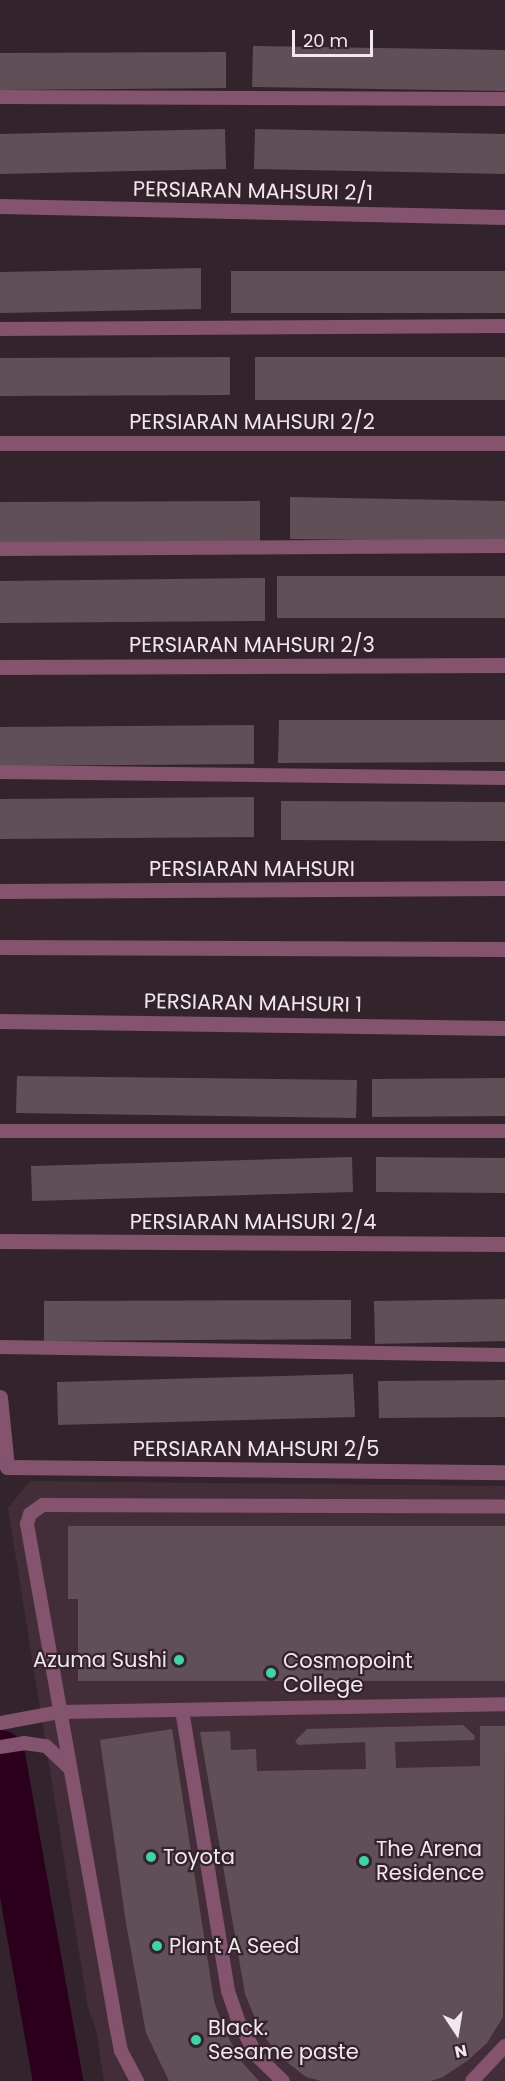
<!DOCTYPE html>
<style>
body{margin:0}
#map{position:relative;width:505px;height:2081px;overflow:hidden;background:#33232c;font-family:Poppins,sans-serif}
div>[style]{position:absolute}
.built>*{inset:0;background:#432d39}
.river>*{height:50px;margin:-25px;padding:0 25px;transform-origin:25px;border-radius:25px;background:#2c001c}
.building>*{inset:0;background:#614f58}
.service>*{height:14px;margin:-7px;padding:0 7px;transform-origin:7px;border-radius:7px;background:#84536d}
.minor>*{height:15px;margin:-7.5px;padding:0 7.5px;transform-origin:7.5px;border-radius:7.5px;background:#84536d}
.tertiary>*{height:15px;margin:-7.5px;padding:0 7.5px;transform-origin:7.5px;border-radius:7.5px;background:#84536d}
.dots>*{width:16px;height:16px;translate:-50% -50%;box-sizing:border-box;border:3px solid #33232c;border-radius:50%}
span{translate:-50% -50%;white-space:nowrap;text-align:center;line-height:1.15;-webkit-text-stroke:4.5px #33232c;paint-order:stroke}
.street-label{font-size:21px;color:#f2e7ec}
.poi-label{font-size:21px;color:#f2e7ec}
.right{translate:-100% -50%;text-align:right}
.left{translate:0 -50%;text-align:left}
.north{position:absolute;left:427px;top:2003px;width:60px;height:60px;-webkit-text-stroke:4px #33232c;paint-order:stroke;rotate:168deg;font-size:16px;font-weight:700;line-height:24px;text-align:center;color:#f2e7ec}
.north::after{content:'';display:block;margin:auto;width:21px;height:27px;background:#f2e7ec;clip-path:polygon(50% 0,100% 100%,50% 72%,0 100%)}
.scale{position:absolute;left:292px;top:30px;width:81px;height:27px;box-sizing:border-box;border:3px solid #f2e7ec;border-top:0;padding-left:8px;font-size:18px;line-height:21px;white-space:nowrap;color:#f2e7ec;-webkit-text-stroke:4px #33232c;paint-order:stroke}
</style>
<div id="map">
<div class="built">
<div style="clip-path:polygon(30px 1481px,505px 1486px,505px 2081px,104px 2081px,96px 2030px,88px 2008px,8px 1508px)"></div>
</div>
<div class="river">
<div style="left:0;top:1755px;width:331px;rotate:79.9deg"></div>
</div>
<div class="building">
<div style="clip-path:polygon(253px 46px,505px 50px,505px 91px,252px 87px)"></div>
<div style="clip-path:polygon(226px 52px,226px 88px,0 90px,0 53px)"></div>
<div style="clip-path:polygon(225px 129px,226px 169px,0 174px,0 134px)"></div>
<div style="clip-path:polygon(255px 129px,505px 134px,505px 174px,254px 169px)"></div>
<div style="clip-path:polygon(201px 268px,201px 309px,0 313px,0 272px)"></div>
<div style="clip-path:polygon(231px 271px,505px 271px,505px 313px,231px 313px)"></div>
<div style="clip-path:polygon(230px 357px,230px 395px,0 396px,0 358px)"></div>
<div style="clip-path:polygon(255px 357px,505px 357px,505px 400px,255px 400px)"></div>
<div style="clip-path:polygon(290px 497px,505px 501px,505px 542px,290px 539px)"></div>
<div style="clip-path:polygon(260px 501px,260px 541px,0 543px,0 502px)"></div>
<div style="clip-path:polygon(277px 576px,505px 576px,505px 618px,277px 618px)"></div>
<div style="clip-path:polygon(265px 578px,265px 621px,0 623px,0 581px)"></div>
<div style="clip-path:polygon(279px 720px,505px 720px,505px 762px,278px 763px)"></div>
<div style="clip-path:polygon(254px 725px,254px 764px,0 766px,0 727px)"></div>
<div style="clip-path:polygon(254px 797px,254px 837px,0 839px,0 799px)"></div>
<div style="clip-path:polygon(281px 801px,505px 802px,505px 841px,281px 840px)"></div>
<div style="clip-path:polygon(17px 1076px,357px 1080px,356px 1118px,16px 1113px)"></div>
<div style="clip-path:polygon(505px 1078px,505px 1116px,372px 1117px,372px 1079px)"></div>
<div style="clip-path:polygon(352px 1157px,353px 1192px,32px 1201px,31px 1166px)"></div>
<div style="clip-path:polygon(376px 1157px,505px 1158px,505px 1193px,376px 1192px)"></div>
<div style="clip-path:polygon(505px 1299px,505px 1341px,375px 1344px,374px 1301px)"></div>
<div style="clip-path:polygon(351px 1300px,351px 1339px,44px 1341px,44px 1301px)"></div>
<div style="clip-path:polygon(353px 1374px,355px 1417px,58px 1425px,57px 1382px)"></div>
<div style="clip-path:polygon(505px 1380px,505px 1417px,379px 1418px,378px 1381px)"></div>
<div style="clip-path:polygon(68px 1526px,505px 1526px,505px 1681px,78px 1681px,78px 1599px,68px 1599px)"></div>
<div style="clip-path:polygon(463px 1725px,475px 1736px,474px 1740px,395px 1742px,396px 1768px,480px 1766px,480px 1726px,505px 1726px,503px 2017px,487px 2043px,467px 2061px,443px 2077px,431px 2081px,321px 2081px,306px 2077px,278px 2055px,260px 2030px,245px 1994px,200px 1732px,230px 1731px,231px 1750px,256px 1749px,257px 1771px,366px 1769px,365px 1742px,298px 1745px,295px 1741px,307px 1729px)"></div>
<div style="clip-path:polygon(172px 1729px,214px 2001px,224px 2029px,240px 2060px,259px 2081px,169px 2081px,146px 2033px,126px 1923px,100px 1740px)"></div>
</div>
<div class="service">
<div style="left:0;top:97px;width:505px;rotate:0.23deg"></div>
<div style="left:0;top:329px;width:505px;rotate:-0.34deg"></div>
<div style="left:0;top:549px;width:505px;rotate:-0.34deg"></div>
<div style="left:0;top:772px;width:505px;rotate:0.68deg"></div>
<div style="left:0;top:1131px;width:505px"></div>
<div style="left:0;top:1347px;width:505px;rotate:0.91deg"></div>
<div style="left:182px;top:1710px;width:285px;rotate:80.7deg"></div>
<div style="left:228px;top:1991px;width:34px;rotate:71deg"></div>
<div style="left:239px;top:2023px;width:38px;rotate:61deg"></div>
<div style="left:257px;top:2056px;width:36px;rotate:44deg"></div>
<div style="left:0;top:1723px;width:61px;rotate:-10.4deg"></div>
<div style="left:60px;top:1712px;width:445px;rotate:-1deg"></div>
<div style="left:0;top:1747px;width:24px;rotate:-9deg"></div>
<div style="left:24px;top:1743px;width:22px;rotate:8deg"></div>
<div style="left:46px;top:1746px;width:33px;rotate:43deg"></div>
<div style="left:137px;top:2081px;width:34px;rotate:-118deg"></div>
<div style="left:121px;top:2051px;width:33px;rotate:-101deg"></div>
<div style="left:115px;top:2019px;width:503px;rotate:-100.08deg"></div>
<div style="left:27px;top:1524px;width:10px;rotate:-73deg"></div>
<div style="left:30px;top:1514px;width:16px;rotate:-35deg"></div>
<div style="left:43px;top:1505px;width:462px;rotate:0.2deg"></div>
<div style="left:472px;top:2081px;width:48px;rotate:-46.7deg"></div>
</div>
<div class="minor">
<div style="left:0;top:206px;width:505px;rotate:1.25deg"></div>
<div style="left:0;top:443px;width:505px"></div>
<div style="left:0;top:667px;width:505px;rotate:-0.23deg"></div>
<div style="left:0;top:891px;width:505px;rotate:-0.34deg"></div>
<div style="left:0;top:1021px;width:505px;rotate:0.79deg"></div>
<div style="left:0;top:1241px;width:505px;rotate:0.34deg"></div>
<div style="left:0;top:1397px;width:70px;rotate:84.3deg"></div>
<div style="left:7px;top:1467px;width:498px;rotate:0.6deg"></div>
</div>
<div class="tertiary">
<div style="left:0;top:947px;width:505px;rotate:0.23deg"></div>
</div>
<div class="dots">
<div style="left:179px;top:1660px;background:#3ed4a3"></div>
<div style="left:271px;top:1673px;background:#3ed4a3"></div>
<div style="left:151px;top:1857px;background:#3ed4a3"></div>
<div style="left:364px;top:1861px;background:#3ed4a3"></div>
<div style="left:157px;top:1946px;background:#3ed4a3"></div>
<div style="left:196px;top:2040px;background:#3ed4a3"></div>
</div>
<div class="street-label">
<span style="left:253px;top:191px;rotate:1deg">PERSIARAN MAHSURI 2/1</span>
<span style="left:252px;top:422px">PERSIARAN MAHSURI 2/2</span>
<span style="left:252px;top:645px">PERSIARAN MAHSURI 2/3</span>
<span style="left:252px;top:869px">PERSIARAN MAHSURI</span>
<span style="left:253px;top:1003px;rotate:1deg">PERSIARAN MAHSURI 1</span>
<span style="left:253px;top:1222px">PERSIARAN MAHSURI 2/4</span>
<span style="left:256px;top:1449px">PERSIARAN MAHSURI 2/5</span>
</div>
<div class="poi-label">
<span class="right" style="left:167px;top:1660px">Azuma Sushi</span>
<span class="left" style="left:283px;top:1673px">Cosmopoint<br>College</span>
<span class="left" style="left:376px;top:1861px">The Arena<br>Residence</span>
<span class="left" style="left:163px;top:1857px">Toyota</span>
<span class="left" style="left:169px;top:1946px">Plant A Seed</span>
<span class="left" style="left:208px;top:2040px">Black.<br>Sesame paste</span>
</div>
<div class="north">N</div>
<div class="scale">20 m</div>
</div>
